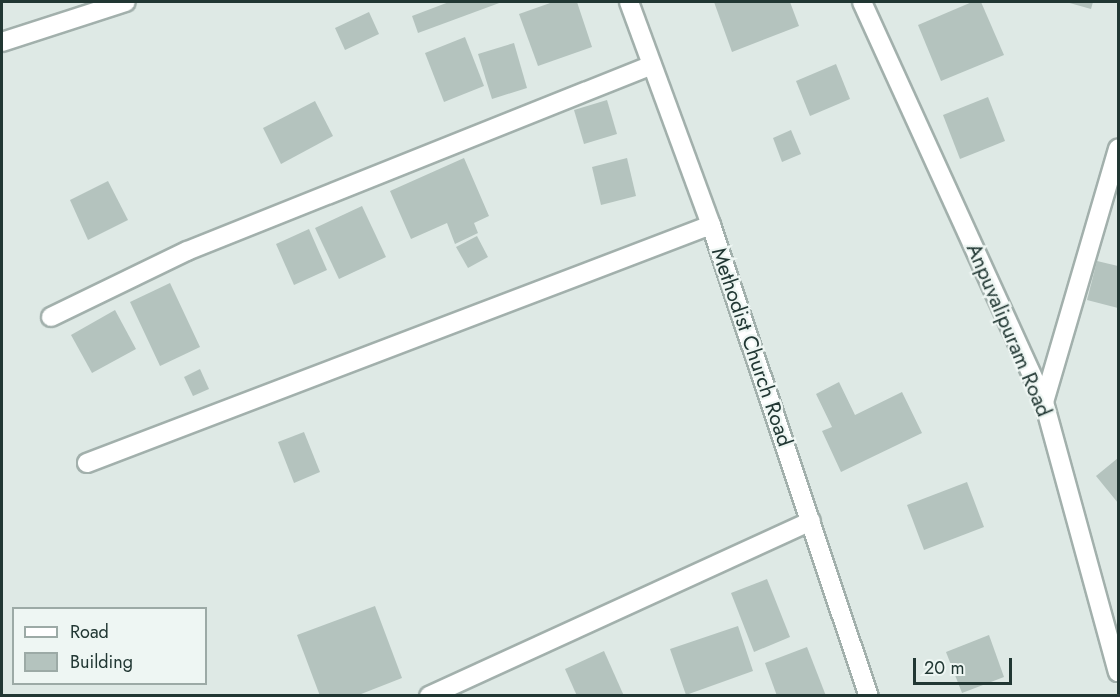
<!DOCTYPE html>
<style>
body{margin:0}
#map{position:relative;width:1120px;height:697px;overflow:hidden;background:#dee9e5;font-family:Jost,sans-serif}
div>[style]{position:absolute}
.building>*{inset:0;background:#b4c3be}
.roads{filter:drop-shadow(2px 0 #a2b0ac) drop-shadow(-2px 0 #a2b0ac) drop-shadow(0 2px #a2b0ac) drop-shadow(0 -2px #a2b0ac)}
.minor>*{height:18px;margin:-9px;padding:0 9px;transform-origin:9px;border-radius:9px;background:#fff}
span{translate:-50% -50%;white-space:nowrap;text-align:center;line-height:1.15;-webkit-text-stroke:4.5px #eef6f3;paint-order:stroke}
.street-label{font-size:21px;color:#213733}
.frame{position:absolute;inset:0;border:3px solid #213733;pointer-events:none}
.legend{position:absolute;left:12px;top:607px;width:195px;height:78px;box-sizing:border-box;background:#eef6f3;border:2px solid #9caaa6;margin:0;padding:8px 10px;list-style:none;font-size:18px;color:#213733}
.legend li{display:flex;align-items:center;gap:12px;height:30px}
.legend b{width:30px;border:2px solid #9caaa6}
.scale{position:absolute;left:913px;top:658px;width:99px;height:27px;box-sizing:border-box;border:3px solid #213733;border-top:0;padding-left:8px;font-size:18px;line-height:21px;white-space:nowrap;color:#213733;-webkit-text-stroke:4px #eef6f3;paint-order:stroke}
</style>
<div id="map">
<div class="building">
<div style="clip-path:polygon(449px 2px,502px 2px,418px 33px,412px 16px)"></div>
<div style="clip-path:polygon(553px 2px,577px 2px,592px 47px,538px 66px,519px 14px)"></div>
<div style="clip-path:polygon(714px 2px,790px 2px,799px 26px,732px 52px)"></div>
<div style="clip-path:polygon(972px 2px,981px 2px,1004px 55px,941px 81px,918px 25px)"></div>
<div style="clip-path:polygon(1066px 2px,1093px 2px,1091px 9px)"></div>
<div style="clip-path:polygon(369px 12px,379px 34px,345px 50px,335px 28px)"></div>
<div style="clip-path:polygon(465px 37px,484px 86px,444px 102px,425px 53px)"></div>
<div style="clip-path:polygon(514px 43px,527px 88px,492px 99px,478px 54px)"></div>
<div style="clip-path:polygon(836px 64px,850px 99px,810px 116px,796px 81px)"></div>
<div style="clip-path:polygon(988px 97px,1005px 141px,960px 159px,943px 115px)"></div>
<div style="clip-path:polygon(607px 100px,617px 134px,584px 144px,574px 110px)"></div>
<div style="clip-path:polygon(315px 101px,333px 136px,281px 164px,263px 128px)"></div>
<div style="clip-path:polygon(791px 130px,801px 154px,782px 162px,773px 138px)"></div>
<div style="clip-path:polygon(464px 158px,489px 216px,474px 223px,478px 233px,455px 244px,447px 223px,411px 239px,390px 191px)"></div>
<div style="clip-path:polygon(627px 158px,636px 196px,601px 205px,592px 167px)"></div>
<div style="clip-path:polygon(108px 181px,128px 220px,88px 240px,70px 200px)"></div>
<div style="clip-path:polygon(362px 206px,386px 257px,339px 279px,315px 228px)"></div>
<div style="clip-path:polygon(309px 229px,327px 270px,294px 285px,276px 244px)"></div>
<div style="clip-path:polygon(477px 236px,488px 257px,468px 268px,456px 247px)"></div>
<div style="clip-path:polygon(1097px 261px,1118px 266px,1118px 308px,1087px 300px)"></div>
<div style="clip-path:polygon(170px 283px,200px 347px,160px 366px,130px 302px)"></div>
<div style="clip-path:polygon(115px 310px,136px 349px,92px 373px,71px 335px)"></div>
<div style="clip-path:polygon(200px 369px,209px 389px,193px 396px,184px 377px)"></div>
<div style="clip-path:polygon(839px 382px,855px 415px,902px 392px,922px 433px,841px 472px,822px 431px,832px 427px,816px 394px)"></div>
<div style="clip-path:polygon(304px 432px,320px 472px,294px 483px,278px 442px)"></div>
<div style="clip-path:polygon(1118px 458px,1118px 503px,1096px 476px)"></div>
<div style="clip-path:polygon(967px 482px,984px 527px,924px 550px,907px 505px)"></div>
<div style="clip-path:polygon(767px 579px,790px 637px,754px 652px,731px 593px)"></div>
<div style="clip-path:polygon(375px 606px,402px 678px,356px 696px,320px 696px,297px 635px)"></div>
<div style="clip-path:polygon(738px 626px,753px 671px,686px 695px,670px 649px)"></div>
<div style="clip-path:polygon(989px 635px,1004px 677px,962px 693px,946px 652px)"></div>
<div style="clip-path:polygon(807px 647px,826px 696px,777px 696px,765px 663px)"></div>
<div style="clip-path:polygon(604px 651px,624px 696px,577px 696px,565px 669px)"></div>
</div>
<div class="roads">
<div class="minor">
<div style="left:629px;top:2px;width:238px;rotate:69.8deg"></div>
<div style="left:711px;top:225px;width:497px;rotate:71.5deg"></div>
<div style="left:862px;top:2px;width:439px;rotate:65.5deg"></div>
<div style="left:1044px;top:402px;width:280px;rotate:74.7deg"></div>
<div style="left:2px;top:42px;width:130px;rotate:-17.9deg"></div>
<div style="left:51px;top:317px;width:151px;rotate:-25.9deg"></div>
<div style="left:187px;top:251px;width:500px;rotate:-21.8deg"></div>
<div style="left:1044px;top:402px;width:264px;rotate:-73.7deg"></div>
<div style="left:87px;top:463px;width:668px;rotate:-20.88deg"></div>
<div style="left:429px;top:696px;width:420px;rotate:-24.6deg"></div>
</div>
</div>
<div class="street-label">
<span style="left:1009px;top:330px;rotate:67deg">Anpuvalipuram Road</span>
<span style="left:752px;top:347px;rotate:71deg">Methodist Church Road</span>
</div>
<div class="frame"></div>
<ul class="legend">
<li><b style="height:8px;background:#fff"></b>Road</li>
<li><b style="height:16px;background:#b4c3be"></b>Building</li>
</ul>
<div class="scale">20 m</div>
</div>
